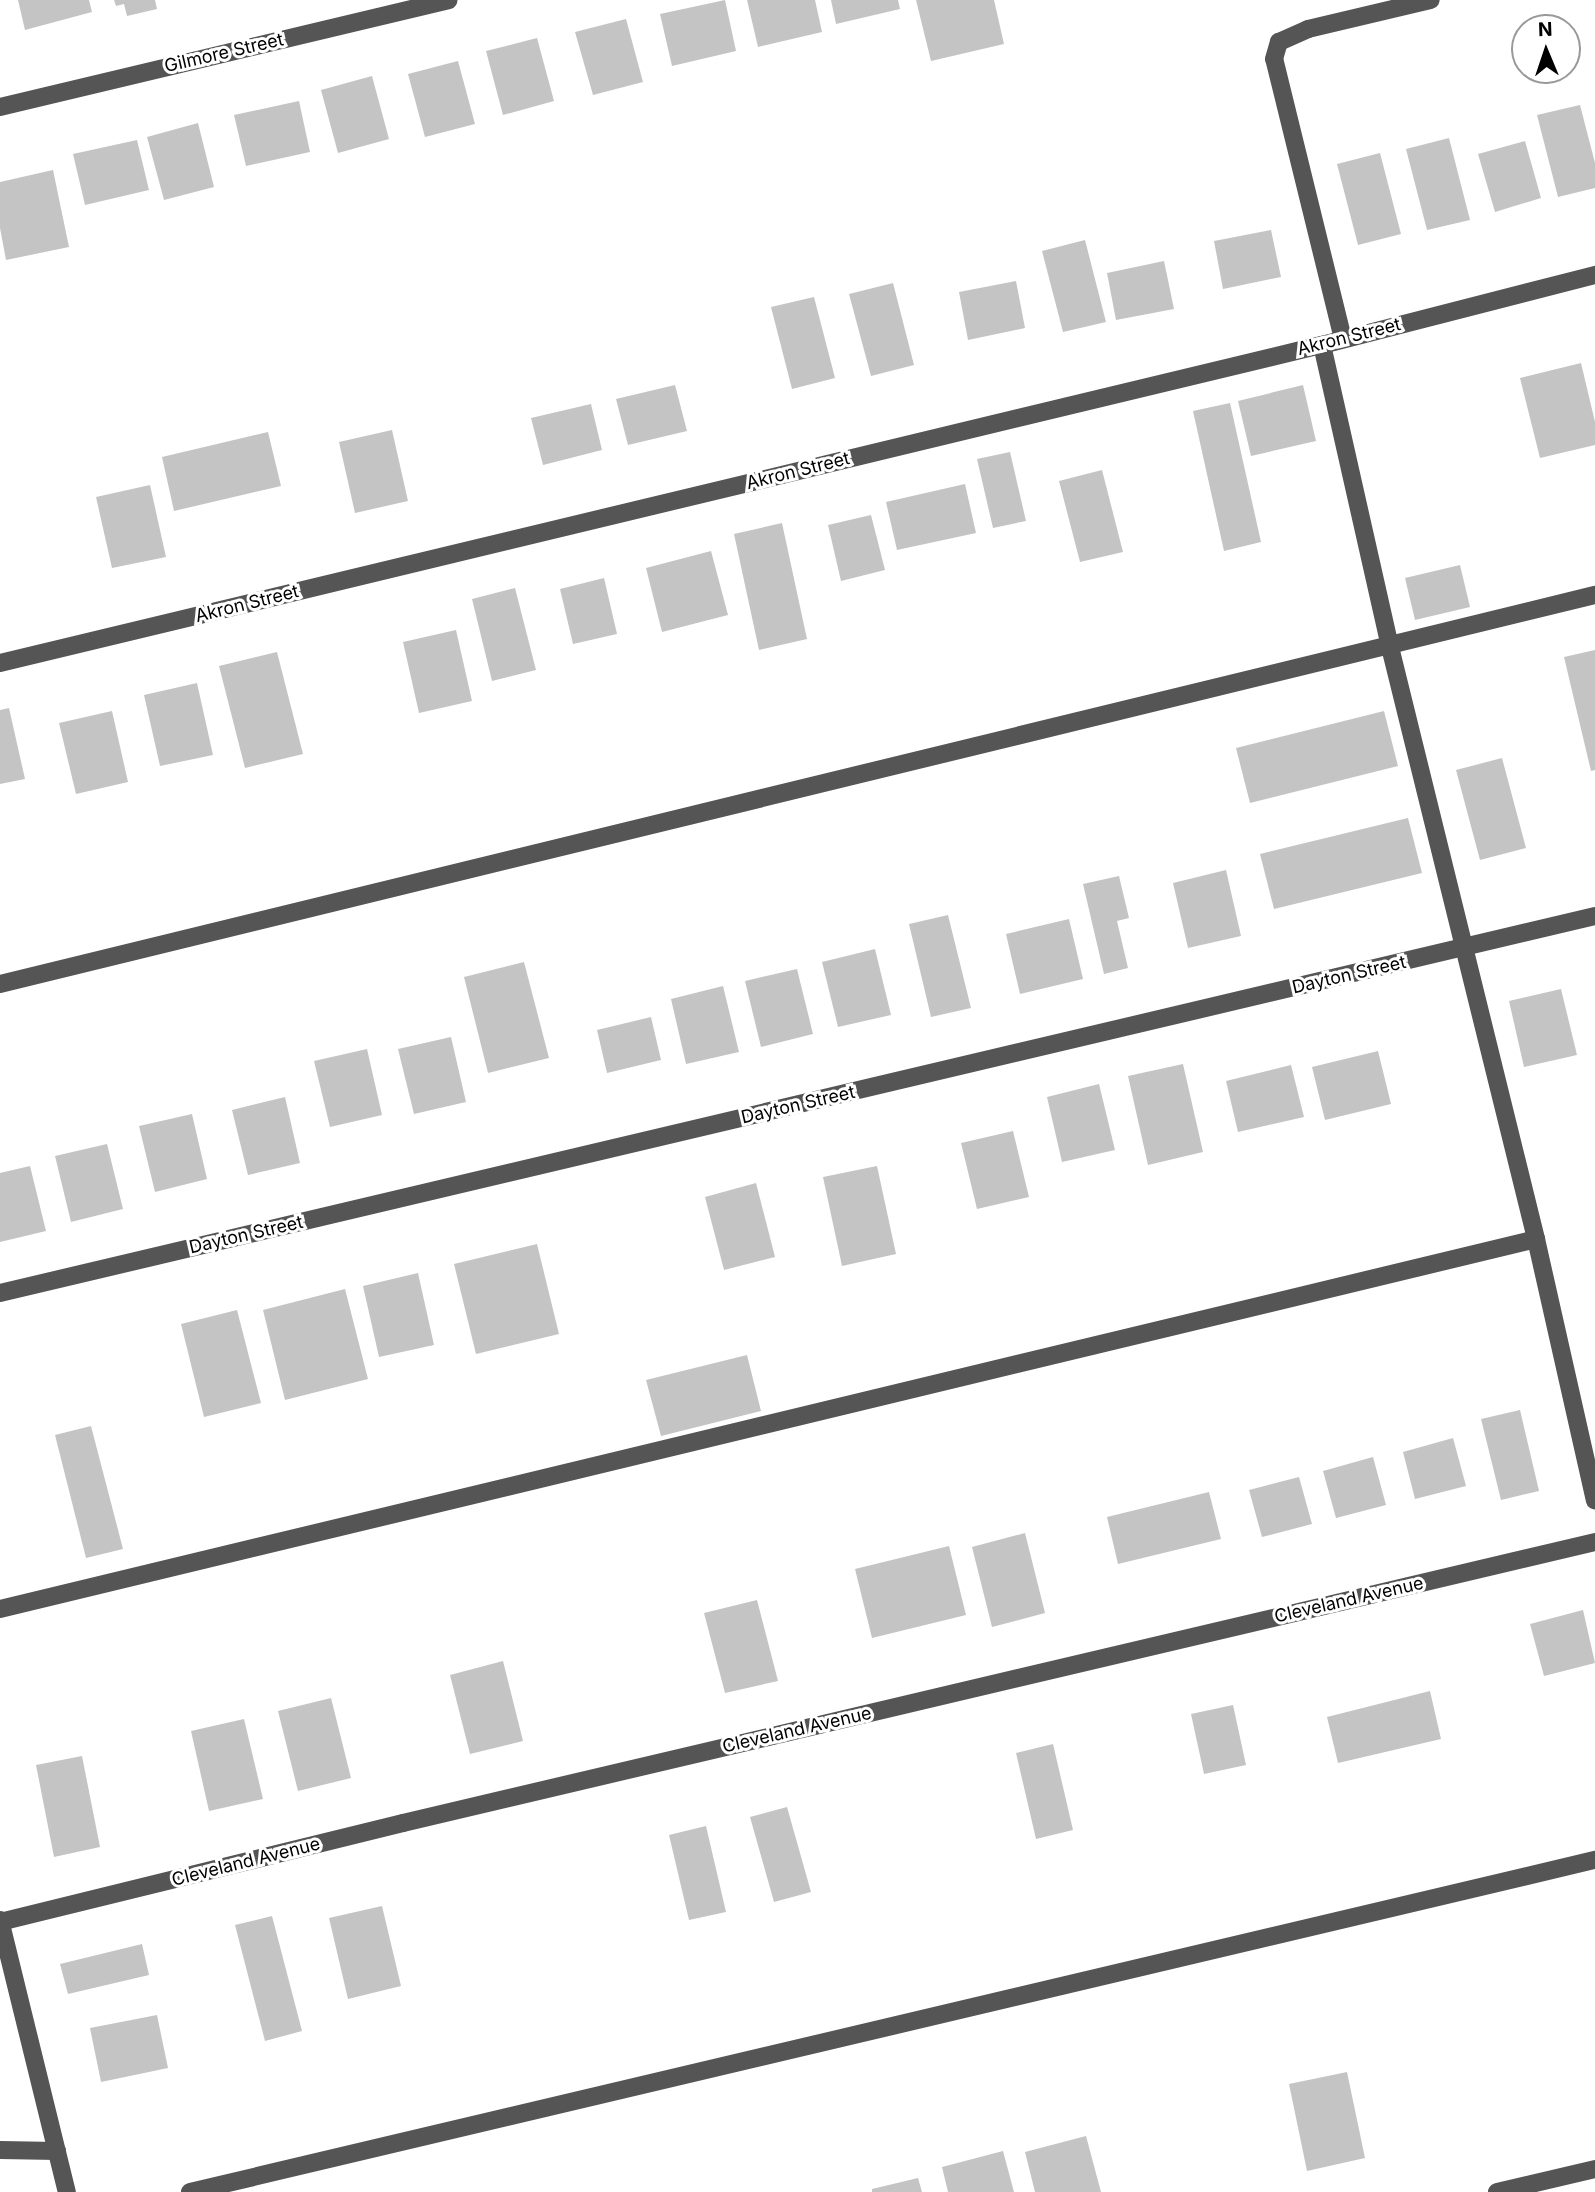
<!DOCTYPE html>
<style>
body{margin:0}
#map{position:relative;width:1595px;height:2192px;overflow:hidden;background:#fff;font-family:Inter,sans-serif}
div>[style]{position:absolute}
.building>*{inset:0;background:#c4c4c4}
.minor>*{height:18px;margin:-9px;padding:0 9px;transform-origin:9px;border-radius:9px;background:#555}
span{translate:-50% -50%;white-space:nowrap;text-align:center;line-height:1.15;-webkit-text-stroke:6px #fff;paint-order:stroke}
.street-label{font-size:18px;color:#000}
.north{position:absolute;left:1511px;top:14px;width:70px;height:70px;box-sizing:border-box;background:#fff;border:2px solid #999;border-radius:50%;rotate:358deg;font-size:19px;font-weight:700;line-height:28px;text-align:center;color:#000}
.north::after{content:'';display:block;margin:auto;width:24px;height:32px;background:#000;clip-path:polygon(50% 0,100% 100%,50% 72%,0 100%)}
</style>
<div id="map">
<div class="building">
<div style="clip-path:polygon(18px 0,89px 0,92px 12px,25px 30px)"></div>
<div style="clip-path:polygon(114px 0,155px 0,157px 9px,127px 16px,124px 4px,116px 6px)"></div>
<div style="clip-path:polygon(725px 0,736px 51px,672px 66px,660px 14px)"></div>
<div style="clip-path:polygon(747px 0,815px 0,822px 32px,758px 47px)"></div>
<div style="clip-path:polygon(831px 0,898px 0,900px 9px,836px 24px)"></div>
<div style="clip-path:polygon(916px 0,994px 0,1004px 44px,931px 61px)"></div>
<div style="clip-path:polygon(626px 19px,643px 82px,593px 95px,575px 32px)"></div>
<div style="clip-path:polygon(537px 38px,554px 101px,503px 115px,486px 51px)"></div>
<div style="clip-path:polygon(458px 61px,475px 124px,425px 137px,408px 74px)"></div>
<div style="clip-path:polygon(372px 76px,389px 139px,338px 153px,321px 90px)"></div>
<div style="clip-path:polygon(299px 101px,310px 152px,246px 166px,234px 115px)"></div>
<div style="clip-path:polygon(1580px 105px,1595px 163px,1595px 188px,1558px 197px,1537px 115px)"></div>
<div style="clip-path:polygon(198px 123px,214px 187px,164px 200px,147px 137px)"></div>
<div style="clip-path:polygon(1449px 138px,1470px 220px,1427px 230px,1406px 149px)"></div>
<div style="clip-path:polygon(137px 140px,149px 190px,85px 205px,73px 154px)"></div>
<div style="clip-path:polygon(1525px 141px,1541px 198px,1495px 212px,1478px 154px)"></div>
<div style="clip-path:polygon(1380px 153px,1401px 234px,1358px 245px,1337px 164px)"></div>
<div style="clip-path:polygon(53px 170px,69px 247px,6px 260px,0 228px,0 182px)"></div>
<div style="clip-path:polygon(1271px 230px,1281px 277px,1223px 289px,1214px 241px)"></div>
<div style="clip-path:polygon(1085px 240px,1106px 322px,1063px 332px,1042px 251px)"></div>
<div style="clip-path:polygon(1164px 261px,1174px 309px,1116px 320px,1107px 273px)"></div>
<div style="clip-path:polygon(1016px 281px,1025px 328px,968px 340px,959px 292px)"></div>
<div style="clip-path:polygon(893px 283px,914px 365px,871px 376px,849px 294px)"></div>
<div style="clip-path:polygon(814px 297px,835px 378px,792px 389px,771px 307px)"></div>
<div style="clip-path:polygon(1581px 363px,1595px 422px,1595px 445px,1540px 458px,1520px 378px)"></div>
<div style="clip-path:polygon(675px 385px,687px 431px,628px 445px,616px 399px)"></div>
<div style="clip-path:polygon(1303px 385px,1316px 441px,1251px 456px,1238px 401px)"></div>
<div style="clip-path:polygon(1230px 403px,1261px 542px,1224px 551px,1193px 411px)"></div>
<div style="clip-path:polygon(591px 404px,602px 450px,543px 465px,531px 418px)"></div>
<div style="clip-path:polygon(392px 430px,408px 501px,355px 513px,339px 442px)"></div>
<div style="clip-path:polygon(268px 432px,281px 486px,174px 511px,162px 457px)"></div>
<div style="clip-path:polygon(1010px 452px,1026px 521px,993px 528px,977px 459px)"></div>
<div style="clip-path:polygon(1102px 470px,1123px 552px,1080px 562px,1059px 481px)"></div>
<div style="clip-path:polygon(965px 484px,976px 533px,897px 550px,886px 502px)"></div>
<div style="clip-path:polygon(150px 485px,166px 557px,112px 568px,96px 497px)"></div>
<div style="clip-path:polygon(871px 515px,885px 570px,841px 581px,828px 525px)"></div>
<div style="clip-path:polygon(782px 523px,807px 639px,759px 650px,734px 534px)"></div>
<div style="clip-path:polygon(711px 551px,728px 615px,662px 632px,646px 568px)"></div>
<div style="clip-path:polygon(1460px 565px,1470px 607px,1415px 620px,1405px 578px)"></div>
<div style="clip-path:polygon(604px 578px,617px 634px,573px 644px,560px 589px)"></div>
<div style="clip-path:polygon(515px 588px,536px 670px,492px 681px,472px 599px)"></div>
<div style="clip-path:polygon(456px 630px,472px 701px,419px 713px,403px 642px)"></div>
<div style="clip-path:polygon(1595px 650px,1595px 770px,1591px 771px,1564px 657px)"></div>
<div style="clip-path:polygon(277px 652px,303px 754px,245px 768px,219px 666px)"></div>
<div style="clip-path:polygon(197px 683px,213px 755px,160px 766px,144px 695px)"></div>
<div style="clip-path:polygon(9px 708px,25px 779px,0 784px,0 710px)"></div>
<div style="clip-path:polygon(112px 711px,128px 782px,76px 794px,59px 723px)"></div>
<div style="clip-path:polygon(1384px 711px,1398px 766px,1250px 803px,1236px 748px)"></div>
<div style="clip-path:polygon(1502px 758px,1526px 848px,1480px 860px,1456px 770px)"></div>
<div style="clip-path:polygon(1408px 818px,1422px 873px,1274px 909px,1260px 854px)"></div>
<div style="clip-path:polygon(1226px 870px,1241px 936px,1188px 948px,1173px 883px)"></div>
<div style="clip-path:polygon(1119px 876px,1129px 918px,1117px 921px,1128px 968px,1104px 974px,1083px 884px)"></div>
<div style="clip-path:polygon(948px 915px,971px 1008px,931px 1017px,909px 924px)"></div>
<div style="clip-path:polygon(1069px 919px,1083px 979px,1020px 994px,1006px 934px)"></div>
<div style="clip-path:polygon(875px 949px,891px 1015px,838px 1027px,822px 962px)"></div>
<div style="clip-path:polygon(524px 962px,549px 1058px,488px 1073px,464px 977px)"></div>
<div style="clip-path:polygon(797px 969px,813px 1034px,761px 1047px,745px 981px)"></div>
<div style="clip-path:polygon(723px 986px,739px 1052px,686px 1064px,671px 999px)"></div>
<div style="clip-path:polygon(1561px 989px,1577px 1055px,1524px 1067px,1509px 1001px)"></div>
<div style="clip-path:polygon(651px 1017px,661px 1060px,607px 1073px,597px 1030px)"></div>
<div style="clip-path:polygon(451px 1037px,466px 1102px,414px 1114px,398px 1049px)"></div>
<div style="clip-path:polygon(367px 1049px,382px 1115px,330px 1127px,314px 1061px)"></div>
<div style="clip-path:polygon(1378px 1051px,1391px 1104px,1325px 1120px,1312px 1067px)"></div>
<div style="clip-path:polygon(1183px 1064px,1203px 1152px,1148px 1165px,1128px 1076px)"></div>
<div style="clip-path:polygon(1291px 1065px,1304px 1117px,1238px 1132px,1226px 1081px)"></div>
<div style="clip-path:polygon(1099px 1084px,1115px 1150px,1062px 1162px,1047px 1097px)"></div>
<div style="clip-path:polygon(285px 1097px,300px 1163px,248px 1175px,232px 1110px)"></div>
<div style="clip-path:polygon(192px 1114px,207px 1179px,155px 1192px,139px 1126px)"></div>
<div style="clip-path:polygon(1013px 1131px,1029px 1197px,977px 1209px,961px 1143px)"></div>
<div style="clip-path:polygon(107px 1144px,123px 1209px,71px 1222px,55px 1156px)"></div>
<div style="clip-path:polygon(30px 1166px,46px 1231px,0 1242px,0 1173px)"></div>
<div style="clip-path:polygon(877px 1166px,896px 1254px,842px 1266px,823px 1177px)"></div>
<div style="clip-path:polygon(756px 1183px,775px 1257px,724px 1270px,705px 1197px)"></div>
<div style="clip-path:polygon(537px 1244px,559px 1334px,476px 1354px,454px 1264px)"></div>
<div style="clip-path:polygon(418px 1273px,434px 1345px,379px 1357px,363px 1286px)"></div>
<div style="clip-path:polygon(345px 1289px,368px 1379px,285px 1400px,263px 1310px)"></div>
<div style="clip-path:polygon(237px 1310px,261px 1403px,204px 1417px,181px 1324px)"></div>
<div style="clip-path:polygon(747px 1355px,761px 1411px,661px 1436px,646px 1380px)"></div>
<div style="clip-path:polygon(1520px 1410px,1539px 1491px,1501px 1500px,1481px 1419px)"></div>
<div style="clip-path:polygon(91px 1426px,123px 1549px,86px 1558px,55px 1435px)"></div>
<div style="clip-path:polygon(1453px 1438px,1466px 1486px,1415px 1499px,1403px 1452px)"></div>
<div style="clip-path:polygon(1373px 1457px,1386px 1505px,1336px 1518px,1323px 1471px)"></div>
<div style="clip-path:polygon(1299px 1477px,1312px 1524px,1262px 1537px,1249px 1490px)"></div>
<div style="clip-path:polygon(1209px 1492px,1221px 1539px,1118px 1564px,1107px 1517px)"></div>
<div style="clip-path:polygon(1025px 1533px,1045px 1613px,992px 1627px,972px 1547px)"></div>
<div style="clip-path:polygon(949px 1546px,966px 1615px,872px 1638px,855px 1569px)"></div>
<div style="clip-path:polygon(757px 1600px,778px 1681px,725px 1693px,704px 1613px)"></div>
<div style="clip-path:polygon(1583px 1610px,1595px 1663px,1544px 1676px,1530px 1624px)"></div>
<div style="clip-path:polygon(503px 1661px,523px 1741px,470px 1754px,450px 1675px)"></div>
<div style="clip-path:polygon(1430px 1691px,1441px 1739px,1338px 1763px,1327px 1717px)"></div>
<div style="clip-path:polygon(331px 1698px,351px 1778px,298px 1791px,278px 1711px)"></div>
<div style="clip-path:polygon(1233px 1705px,1246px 1765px,1204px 1774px,1191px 1714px)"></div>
<div style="clip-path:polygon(244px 1719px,263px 1799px,209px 1811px,191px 1731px)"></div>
<div style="clip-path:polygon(1053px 1744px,1073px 1830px,1036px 1839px,1016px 1753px)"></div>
<div style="clip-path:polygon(82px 1756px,100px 1847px,54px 1857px,36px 1765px)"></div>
<div style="clip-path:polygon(787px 1807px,811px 1892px,774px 1902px,750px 1817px)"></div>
<div style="clip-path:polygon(706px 1826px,726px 1912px,689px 1920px,669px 1835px)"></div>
<div style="clip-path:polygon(382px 1906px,401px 1986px,348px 1999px,329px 1918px)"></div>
<div style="clip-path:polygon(272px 1916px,302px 2031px,265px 2041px,235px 1925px)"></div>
<div style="clip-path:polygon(142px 1944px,149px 1975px,68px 1994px,60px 1964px)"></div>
<div style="clip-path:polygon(157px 2015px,168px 2068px,101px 2082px,90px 2028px)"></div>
<div style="clip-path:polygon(1347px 2072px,1365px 2158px,1307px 2171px,1289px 2084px)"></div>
<div style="clip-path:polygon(1086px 2136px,1101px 2192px,1035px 2192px,1025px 2152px)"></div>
<div style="clip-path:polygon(1003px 2151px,1014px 2192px,948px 2192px,942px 2167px)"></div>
<div style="clip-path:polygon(918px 2178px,922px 2192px,872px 2192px,872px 2189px)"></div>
</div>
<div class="minor">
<div style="left:0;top:107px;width:461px;rotate:-13.4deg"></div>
<div style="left:1343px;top:339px;width:288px;rotate:-103.8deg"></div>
<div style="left:1274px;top:59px;width:18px;rotate:-74deg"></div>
<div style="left:1279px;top:42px;width:32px;rotate:-24deg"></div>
<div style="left:1308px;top:29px;width:126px;rotate:-13.3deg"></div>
<div style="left:1322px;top:345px;width:305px;rotate:77.3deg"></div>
<div style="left:1389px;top:643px;width:614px;rotate:76.14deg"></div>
<div style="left:1536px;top:1239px;width:268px;rotate:77.3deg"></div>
<div style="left:0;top:663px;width:1360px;rotate:-13.53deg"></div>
<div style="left:1322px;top:345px;width:282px;rotate:-14.4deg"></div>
<div style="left:0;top:984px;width:1642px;rotate:-13.71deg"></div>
<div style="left:0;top:1293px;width:1639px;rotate:-13.3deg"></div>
<div style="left:0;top:1609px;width:1580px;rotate:-13.54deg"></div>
<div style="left:0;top:1920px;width:280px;rotate:76.2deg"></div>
<div style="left:0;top:1922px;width:415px;rotate:-13.8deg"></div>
<div style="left:403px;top:1823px;width:1225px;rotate:-13.26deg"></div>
<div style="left:0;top:2150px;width:57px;rotate:1deg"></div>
<div style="left:190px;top:2192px;width:1444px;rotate:-13.3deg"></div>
<div style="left:1497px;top:2192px;width:101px;rotate:-13.2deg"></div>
</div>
<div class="street-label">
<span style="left:224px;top:53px;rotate:-13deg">Gilmore Street</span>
<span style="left:1349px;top:337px;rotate:-14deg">Akron Street</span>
<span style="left:798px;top:471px;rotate:-14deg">Akron Street</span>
<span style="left:247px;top:604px;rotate:-14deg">Akron Street</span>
<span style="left:1349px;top:975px;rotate:-13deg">Dayton Street</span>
<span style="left:798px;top:1105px;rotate:-13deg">Dayton Street</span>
<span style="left:246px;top:1235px;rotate:-13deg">Dayton Street</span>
<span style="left:1349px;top:1600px;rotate:-13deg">Cleveland Avenue</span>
<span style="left:797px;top:1730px;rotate:-13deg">Cleveland Avenue</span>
<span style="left:246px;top:1862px;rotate:-14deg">Cleveland Avenue</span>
</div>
<div class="north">N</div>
</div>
